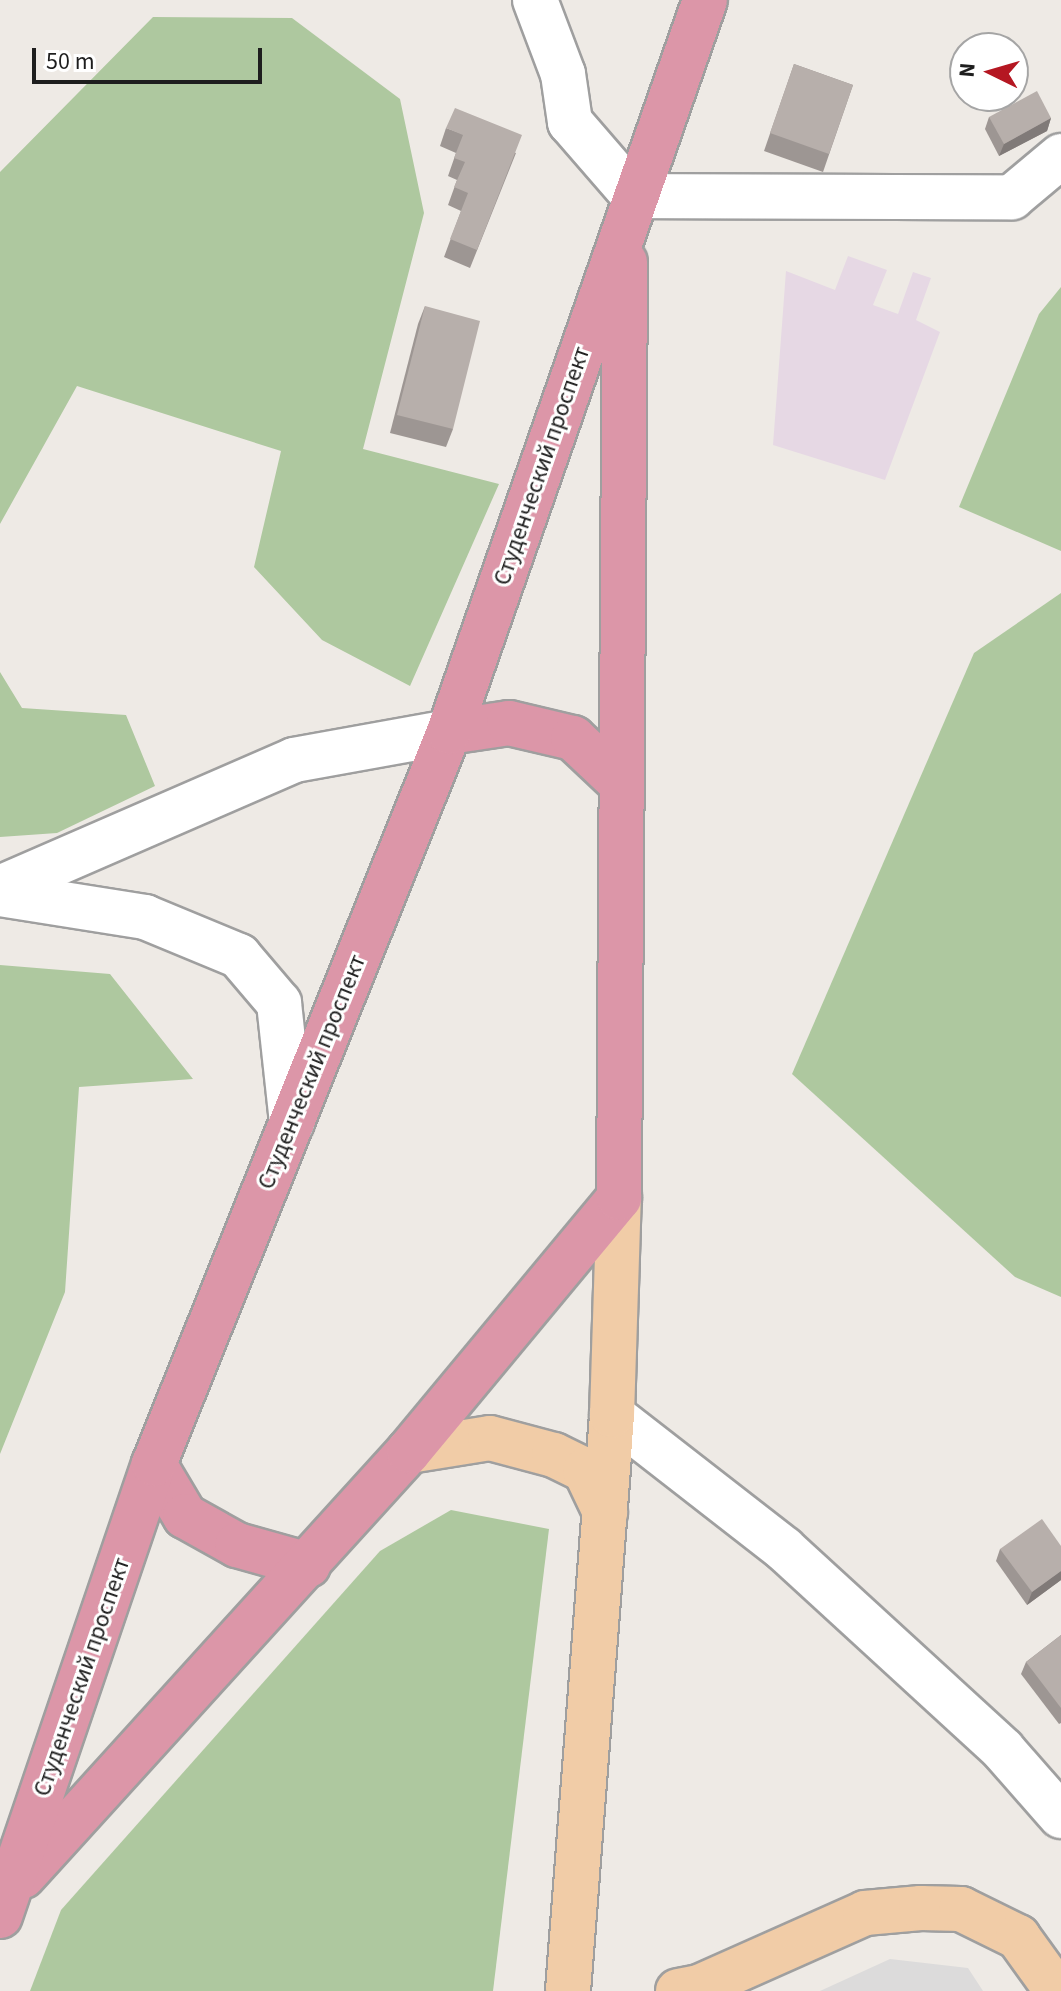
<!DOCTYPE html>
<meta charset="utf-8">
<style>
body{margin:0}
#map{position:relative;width:1061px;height:1991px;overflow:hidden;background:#eeeae5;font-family:"Source Sans 3",sans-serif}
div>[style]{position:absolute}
.residential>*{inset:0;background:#dcdbdb}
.industrial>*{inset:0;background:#e6d8e4}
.forest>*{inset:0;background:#aec89f}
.roads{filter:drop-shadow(2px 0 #9f9f9f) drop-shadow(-2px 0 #9f9f9f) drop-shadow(0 2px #9f9f9f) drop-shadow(0 -2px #9f9f9f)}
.minor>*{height:44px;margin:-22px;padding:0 22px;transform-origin:22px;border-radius:22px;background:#fff}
.major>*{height:44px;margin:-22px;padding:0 22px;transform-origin:22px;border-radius:22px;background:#f1cca7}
.highway>*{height:44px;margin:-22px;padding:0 22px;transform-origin:22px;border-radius:22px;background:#dc96a8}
.wall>*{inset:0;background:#9d9693}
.shaded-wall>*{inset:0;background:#807a78}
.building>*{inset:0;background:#b7afab}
span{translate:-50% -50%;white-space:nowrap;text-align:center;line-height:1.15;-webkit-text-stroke:6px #fff;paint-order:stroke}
.street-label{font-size:24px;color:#1e1e1e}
.north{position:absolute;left:949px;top:32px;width:80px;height:80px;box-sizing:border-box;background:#fff;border:2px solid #a5a5a5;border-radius:50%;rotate:275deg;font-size:22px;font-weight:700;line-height:32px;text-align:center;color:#1e1e1e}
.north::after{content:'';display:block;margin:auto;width:28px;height:36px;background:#b51722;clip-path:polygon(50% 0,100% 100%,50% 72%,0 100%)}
.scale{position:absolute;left:32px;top:48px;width:230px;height:36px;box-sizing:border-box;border:4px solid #1e1e1e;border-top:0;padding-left:10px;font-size:24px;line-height:28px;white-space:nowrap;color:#1e1e1e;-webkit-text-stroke:6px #fff;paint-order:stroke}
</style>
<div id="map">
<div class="residential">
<div style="clip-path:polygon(890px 1959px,968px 1968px,983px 1991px,820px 1991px)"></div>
</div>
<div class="industrial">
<div style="clip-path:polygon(848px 256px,887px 270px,873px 305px,898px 314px,913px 272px,931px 278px,916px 320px,940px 332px,885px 480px,773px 445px,786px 271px,835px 290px)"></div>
</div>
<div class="forest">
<div style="clip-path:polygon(153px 17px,292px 18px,400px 99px,424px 213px,363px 449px,499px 484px,410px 686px,322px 640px,254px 567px,281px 451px,77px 386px,0 524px,0 172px)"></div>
<div style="clip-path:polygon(1061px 287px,1061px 551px,959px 507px,1039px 314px)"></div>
<div style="clip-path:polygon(1061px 593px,1061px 1297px,1015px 1277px,792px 1074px,974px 653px)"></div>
<div style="clip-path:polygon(0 672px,22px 708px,126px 715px,155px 786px,57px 833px,0 837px)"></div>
<div style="clip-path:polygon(0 965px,110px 974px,193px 1079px,79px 1087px,65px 1292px,0 1454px)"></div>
<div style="clip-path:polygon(451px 1510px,549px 1529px,493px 1991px,30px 1991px,61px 1910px,380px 1551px)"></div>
</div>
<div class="roads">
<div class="minor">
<div style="left:535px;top:0;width:79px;rotate:69.3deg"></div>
<div style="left:563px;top:74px;width:49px;rotate:81.7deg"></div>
<div style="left:570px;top:122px;width:98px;rotate:49.1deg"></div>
<div style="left:634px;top:196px;width:378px;rotate:0.2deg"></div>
<div style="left:1012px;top:197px;width:64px;rotate:-39.9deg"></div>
<div style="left:0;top:888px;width:321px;rotate:-23.5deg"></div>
<div style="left:294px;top:760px;width:158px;rotate:-10.2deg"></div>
<div style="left:0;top:894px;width:147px;rotate:9deg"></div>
<div style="left:145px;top:917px;width:102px;rotate:22.5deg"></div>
<div style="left:239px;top:956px;width:62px;rotate:49.6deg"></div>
<div style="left:279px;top:1003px;width:120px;rotate:83.8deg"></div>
<div style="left:612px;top:1415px;width:218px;rotate:37.9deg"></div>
<div style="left:784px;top:1549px;width:297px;rotate:42.5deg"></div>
<div style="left:1003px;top:1750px;width:88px;rotate:48.7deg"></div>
</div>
<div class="major">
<div style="left:409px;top:1451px;width:82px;rotate:-9.1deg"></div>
<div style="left:490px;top:1438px;width:66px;rotate:14.9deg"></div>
<div style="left:554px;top:1455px;width:34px;rotate:26deg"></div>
<div style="left:585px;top:1470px;width:47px;rotate:64.5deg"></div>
<div style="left:568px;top:1991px;width:578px;rotate:-85.63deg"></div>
<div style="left:612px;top:1415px;width:217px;rotate:-88.2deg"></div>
<div style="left:678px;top:1991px;width:21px;rotate:-11deg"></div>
<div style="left:699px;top:1987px;width:182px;rotate:-24deg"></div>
<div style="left:865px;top:1913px;width:56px;rotate:-5.1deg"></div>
<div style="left:921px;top:1908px;width:40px;rotate:1.4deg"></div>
<div style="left:961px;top:1909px;width:64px;rotate:26.2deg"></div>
<div style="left:1018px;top:1937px;width:67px;rotate:54.2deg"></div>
</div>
<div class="highway">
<div style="left:449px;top:732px;width:61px;rotate:-8.5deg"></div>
<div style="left:509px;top:723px;width:66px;rotate:13.2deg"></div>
<div style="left:573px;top:738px;width:67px;rotate:43.2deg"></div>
<div style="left:154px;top:1464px;width:61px;rotate:59.2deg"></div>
<div style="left:185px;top:1516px;width:60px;rotate:29.1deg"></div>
<div style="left:237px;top:1545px;width:74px;rotate:15.7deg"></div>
<div style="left:23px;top:1876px;width:574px;rotate:-47.75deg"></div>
<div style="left:409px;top:1451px;width:329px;rotate:-50.3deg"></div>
<div style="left:619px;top:1198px;width:936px;rotate:-89.63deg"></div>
<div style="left:0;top:1916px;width:478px;rotate:-71.2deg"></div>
<div style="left:154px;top:1464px;width:789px;rotate:-68.05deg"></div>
<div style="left:449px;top:732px;width:775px;rotate:-70.72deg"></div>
</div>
</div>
<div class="wall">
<div style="clip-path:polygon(794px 64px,853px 85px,823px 172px,764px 151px)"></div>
<div style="clip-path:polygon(989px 117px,1051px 118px,1047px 131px,999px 156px,985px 129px)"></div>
<div style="clip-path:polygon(446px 128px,516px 153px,470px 268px,444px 257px,461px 211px,448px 205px,457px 180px,448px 176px,456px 153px,440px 146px)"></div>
<div style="clip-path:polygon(425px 306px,453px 429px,446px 447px,390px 433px,418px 324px)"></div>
<div style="clip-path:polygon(1061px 1546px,1061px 1580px,1027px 1605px,996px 1561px,1000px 1549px)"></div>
<div style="clip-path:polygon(1061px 1635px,1061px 1723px,1059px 1724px,1021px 1674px,1026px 1662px)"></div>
</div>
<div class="shaded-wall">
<div style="clip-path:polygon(1051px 118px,1047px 131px,999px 156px,1004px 144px)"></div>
<div style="clip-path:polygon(1061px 1571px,1061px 1580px,1027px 1605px,1032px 1592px)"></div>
</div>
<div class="building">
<div style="clip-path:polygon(794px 64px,853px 85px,829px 154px,770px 133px)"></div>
<div style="clip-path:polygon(1037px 91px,1051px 118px,1004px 144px,989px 117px)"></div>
<div style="clip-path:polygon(455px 108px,522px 135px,477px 250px,450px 239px,468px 193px,454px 187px,465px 162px,454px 158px,463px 135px,446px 128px)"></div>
<div style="clip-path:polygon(425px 306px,480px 321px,453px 429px,397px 415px)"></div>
<div style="clip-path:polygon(1042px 1519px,1061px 1546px,1061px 1571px,1032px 1592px,1000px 1549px)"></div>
<div style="clip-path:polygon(1061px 1635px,1061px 1708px,1026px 1662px)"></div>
</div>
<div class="street-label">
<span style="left:542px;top:466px;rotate:-71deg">Студенческий проспект</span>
<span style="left:312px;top:1072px;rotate:-68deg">Студенческий проспект</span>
<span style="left:82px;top:1677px;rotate:-71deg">Студенческий проспект</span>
</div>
<div class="north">N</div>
<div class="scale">50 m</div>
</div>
